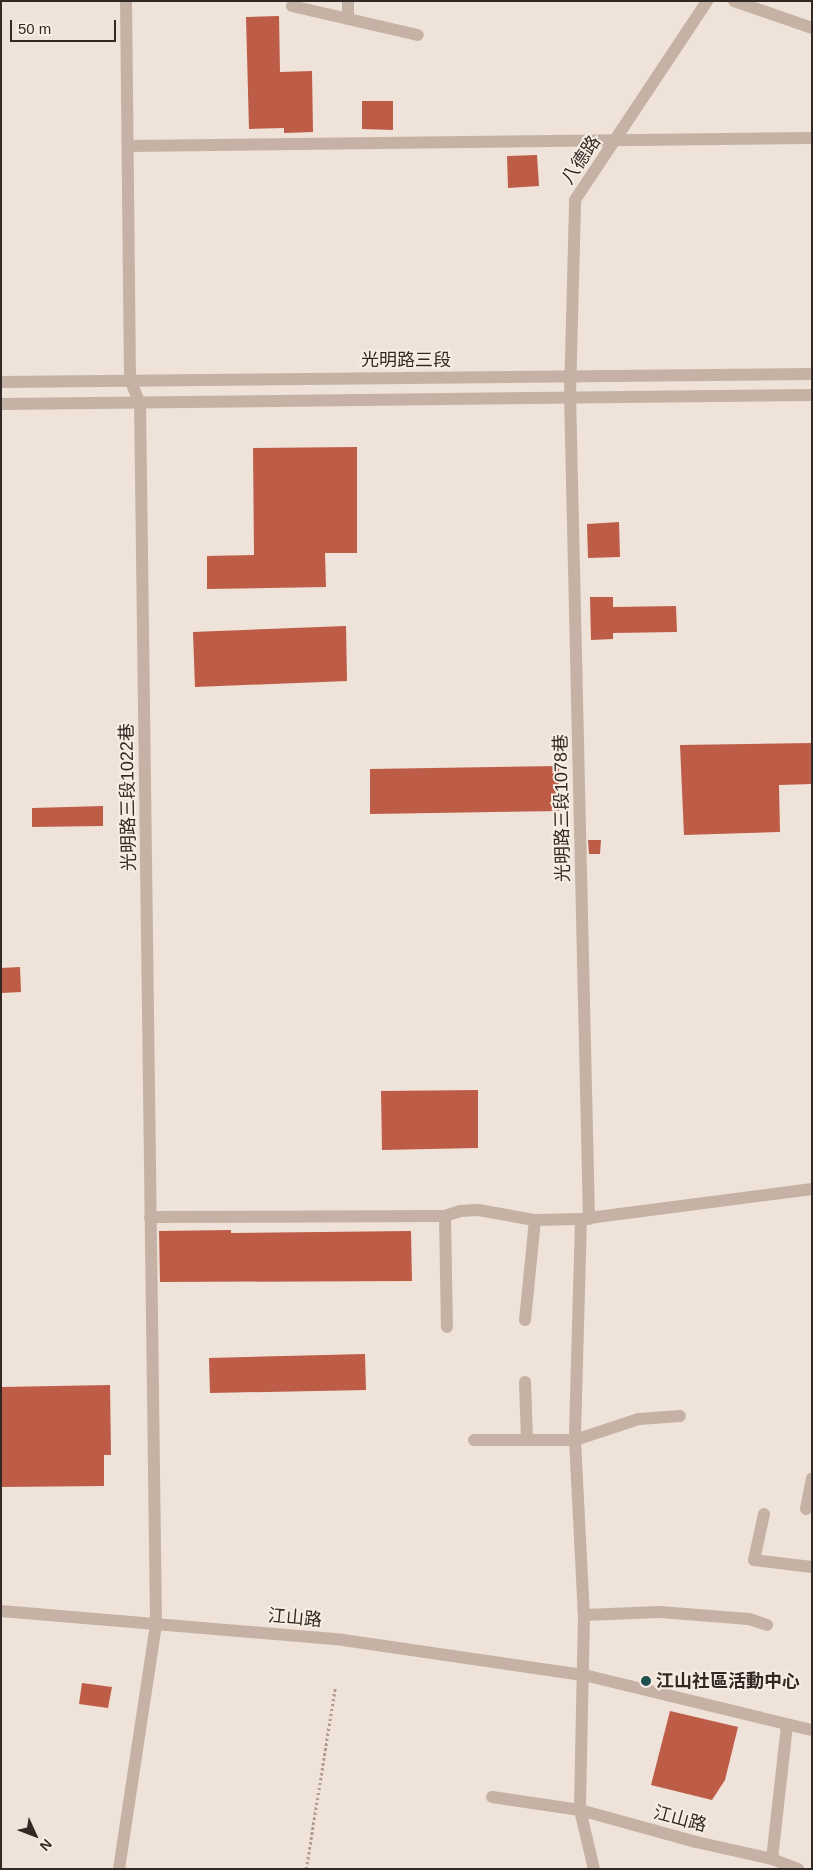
<!DOCTYPE html>
<meta charset="utf-8">
<style>
body{margin:0}
#map{position:relative;width:813px;height:1870px;overflow:hidden;background:#efe2d8;font-family:Arial,"Noto Sans TC",sans-serif}
div>[style]{position:absolute}
.building>*{inset:0;background:#bd5c47}
.path>*{height:2.5px;margin-top:-1.25px;transform-origin:0;background:repeating-linear-gradient(90deg,#b19c8f 0 2.5px,transparent 0 5px)}
.minor>*{height:12px;margin:-6px;padding:0 6px;transform-origin:6px;border-radius:6px;background:#c5b2a5}
.dots>*{width:14px;height:14px;translate:-50% -50%;box-sizing:border-box;border:2px solid #f7ede3;border-radius:50%}
span{translate:-50% -50%;white-space:nowrap;text-align:center;line-height:1.15;-webkit-text-stroke:4px #f7ede3;paint-order:stroke}
.street-label{font-size:18px;color:#322925}
.poi-label{font-size:18px;color:#322925;font-weight:700}
.left{translate:0 -50%;text-align:left}
.frame{position:absolute;inset:0;border:2px solid #322925;pointer-events:none}
.north{position:absolute;left:10px;top:1810px;width:50px;height:50px;-webkit-text-stroke:4px #f7ede3;paint-order:stroke;rotate:133deg;font-size:14px;font-weight:700;line-height:20px;text-align:center;color:#322925}
.north::after{content:'';display:block;margin:auto;width:18px;height:22px;background:#322925;clip-path:polygon(50% 0,100% 100%,50% 72%,0 100%)}
.scale{position:absolute;left:10px;top:20px;width:106px;height:22px;box-sizing:border-box;border:2px solid #322925;border-top:0;padding-left:6px;font-size:15px;line-height:18px;white-space:nowrap;color:#322925;-webkit-text-stroke:4px #f7ede3;paint-order:stroke}
</style>
<div id="map">
<div class="building">
<div style="clip-path:polygon(279px 16px,280px 72px,312px 71px,313px 132px,284px 133px,284px 128px,249px 129px,246px 17px)"></div>
<div style="clip-path:polygon(362px 101px,393px 101px,393px 130px,362px 129px)"></div>
<div style="clip-path:polygon(537px 155px,539px 186px,508px 188px,507px 156px)"></div>
<div style="clip-path:polygon(357px 447px,357px 553px,325px 553px,326px 587px,207px 589px,207px 556px,254px 555px,253px 448px)"></div>
<div style="clip-path:polygon(619px 522px,620px 557px,588px 558px,587px 524px)"></div>
<div style="clip-path:polygon(590px 597px,613px 597px,613px 607px,676px 606px,677px 632px,613px 633px,613px 639px,591px 640px)"></div>
<div style="clip-path:polygon(346px 626px,347px 681px,195px 687px,193px 632px)"></div>
<div style="clip-path:polygon(812px 743px,812px 784px,779px 785px,780px 832px,684px 835px,680px 745px)"></div>
<div style="clip-path:polygon(559px 766px,559px 811px,370px 814px,370px 769px)"></div>
<div style="clip-path:polygon(103px 806px,103px 826px,32px 827px,32px 808px)"></div>
<div style="clip-path:polygon(588px 840px,601px 840px,600px 854px,589px 854px)"></div>
<div style="clip-path:polygon(20px 967px,21px 992px,1px 993px,1px 968px)"></div>
<div style="clip-path:polygon(478px 1090px,478px 1148px,382px 1150px,381px 1091px)"></div>
<div style="clip-path:polygon(231px 1230px,231px 1233px,411px 1231px,412px 1281px,160px 1282px,159px 1231px)"></div>
<div style="clip-path:polygon(365px 1354px,366px 1390px,210px 1393px,209px 1358px)"></div>
<div style="clip-path:polygon(110px 1385px,111px 1455px,104px 1455px,104px 1486px,1px 1487px,1px 1387px)"></div>
<div style="clip-path:polygon(82px 1683px,112px 1687px,108px 1708px,79px 1704px)"></div>
<div style="clip-path:polygon(670px 1711px,738px 1727px,725px 1780px,712px 1800px,651px 1785px)"></div>
</div>
<div class="path">
<div style="left:306px;top:1869px;width:184px;rotate:-80.9deg"></div>
</div>
<div class="minor">
<div style="left:734px;top:1px;width:83px;rotate:19.1deg"></div>
<div style="left:292px;top:6px;width:129px;rotate:13deg"></div>
<div style="left:348px;top:19px;width:18px;rotate:-90deg"></div>
<div style="left:129px;top:146px;width:683px;rotate:-0.67deg"></div>
<div style="left:1px;top:382px;width:811px;rotate:-0.57deg"></div>
<div style="left:1px;top:404px;width:811px;rotate:-0.64deg"></div>
<div style="left:445px;top:1216px;width:111px;rotate:89deg"></div>
<div style="left:150px;top:1217px;width:295px;rotate:-0.2deg"></div>
<div style="left:445px;top:1216px;width:16px;rotate:-18deg"></div>
<div style="left:460px;top:1211px;width:18px;rotate:-3deg"></div>
<div style="left:478px;top:1210px;width:58px;rotate:10deg"></div>
<div style="left:535px;top:1220px;width:46px;rotate:-1.2deg"></div>
<div style="left:581px;top:1219px;width:233px;rotate:-7.4deg"></div>
<div style="left:581px;top:1219px;width:221px;rotate:91.6deg"></div>
<div style="left:575px;top:1440px;width:175px;rotate:87.1deg"></div>
<div style="left:584px;top:1615px;width:195px;rotate:91.2deg"></div>
<div style="left:580px;top:1810px;width:61px;rotate:76.7deg"></div>
<div style="left:589px;top:1219px;width:823px;rotate:-91.32deg"></div>
<div style="left:570px;top:396px;width:196px;rotate:-88.5deg"></div>
<div style="left:575px;top:200px;width:239px;rotate:-56.4deg"></div>
<div style="left:525px;top:1320px;width:100px;rotate:-84.3deg"></div>
<div style="left:525px;top:1382px;width:58px;rotate:88deg"></div>
<div style="left:474px;top:1440px;width:101px"></div>
<div style="left:575px;top:1440px;width:67px;rotate:-18.2deg"></div>
<div style="left:639px;top:1419px;width:41px;rotate:-4.2deg"></div>
<div style="left:806px;top:1509px;width:31px;rotate:-79deg"></div>
<div style="left:764px;top:1514px;width:47px;rotate:102.3deg"></div>
<div style="left:754px;top:1560px;width:58px;rotate:6.9deg"></div>
<div style="left:1px;top:1611px;width:343px;rotate:4.8deg"></div>
<div style="left:343px;top:1640px;width:244px;rotate:8.3deg"></div>
<div style="left:584px;top:1675px;width:235px;rotate:13.6deg"></div>
<div style="left:584px;top:1615px;width:76px;rotate:-2.3deg"></div>
<div style="left:660px;top:1612px;width:89px;rotate:4.5deg"></div>
<div style="left:749px;top:1619px;width:19px;rotate:18deg"></div>
<div style="left:492px;top:1797px;width:89px;rotate:8.4deg"></div>
<div style="left:580px;top:1810px;width:120px;rotate:15.4deg"></div>
<div style="left:696px;top:1842px;width:78px;rotate:12.6deg"></div>
<div style="left:772px;top:1859px;width:28px;rotate:21deg"></div>
<div style="left:772px;top:1859px;width:135px;rotate:-83.6deg"></div>
<div style="left:119px;top:1869px;width:249px;rotate:-81.4deg"></div>
<div style="left:156px;top:1623px;width:1219px;rotate:-90.75deg"></div>
<div style="left:140px;top:404px;width:27px;rotate:-112deg"></div>
<div style="left:130px;top:379px;width:378px;rotate:-90.6deg"></div>
</div>
<div class="dots">
<div style="left:646px;top:1681px;background:#1e5050"></div>
</div>
<div class="street-label">
<span style="left:581px;top:160px;rotate:-56deg">八德路</span>
<span style="left:406px;top:360px">光明路三段</span>
<span style="left:128px;top:797px;rotate:-91deg">光明路三段1022巷</span>
<span style="left:562px;top:808px;rotate:-91deg">光明路三段1078巷</span>
<span style="left:295px;top:1618px;rotate:5deg">江山路</span>
<span style="left:680px;top:1819px;rotate:15deg">江山路</span>
</div>
<div class="poi-label">
<span class="left" style="left:656px;top:1681px">江山社區活動中心</span>
</div>
<div class="frame"></div>
<div class="north">N</div>
<div class="scale">50 m</div>
</div>
